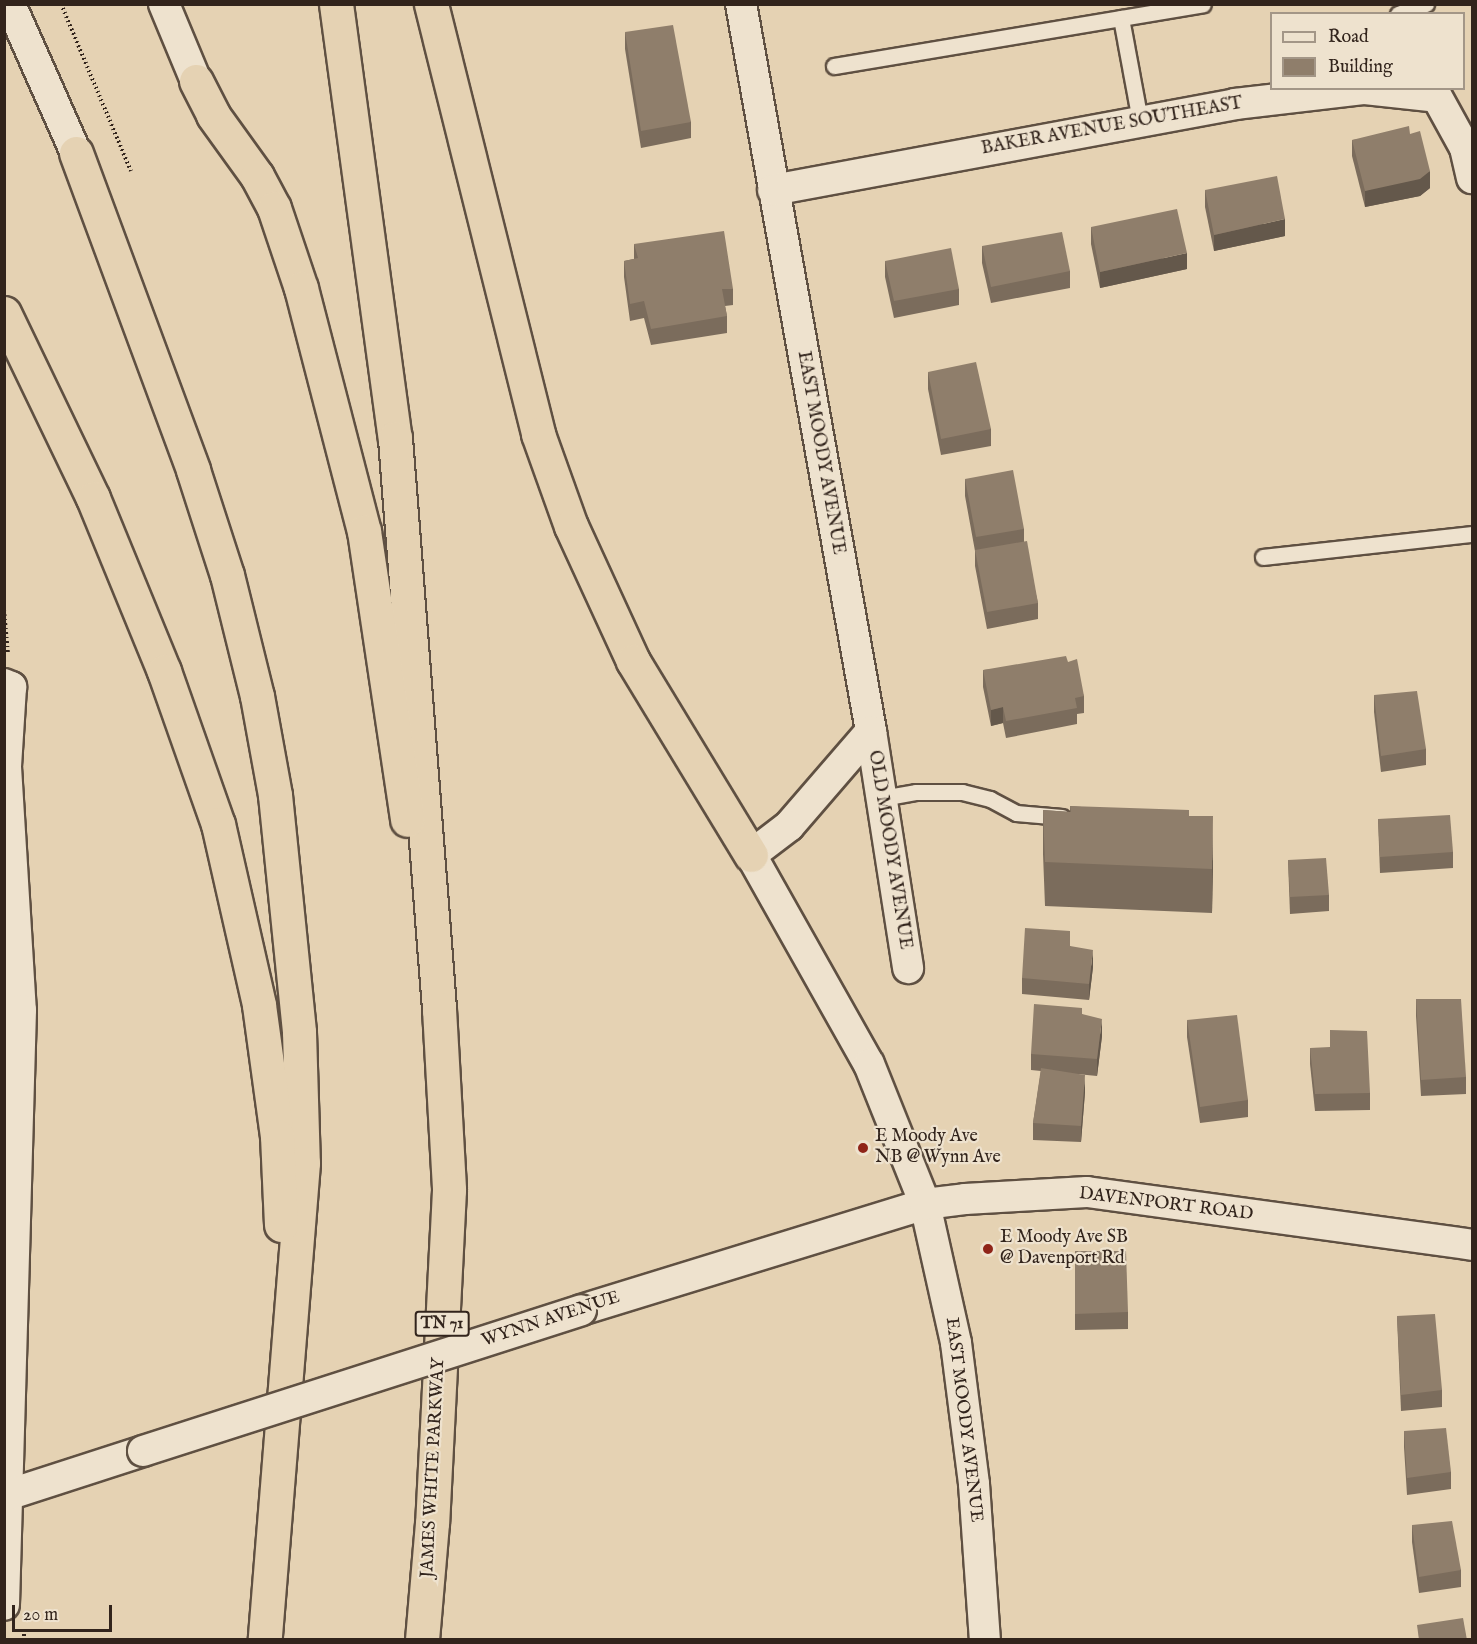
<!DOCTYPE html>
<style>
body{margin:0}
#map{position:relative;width:1477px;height:1644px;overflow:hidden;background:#e5d2b3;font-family:"IM FELL English",serif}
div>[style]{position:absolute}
.path>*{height:4px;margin-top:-2px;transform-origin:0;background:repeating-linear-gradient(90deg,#32241c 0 1.5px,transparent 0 4.5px)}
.roads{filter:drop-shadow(2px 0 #5f5042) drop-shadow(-2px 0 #5f5042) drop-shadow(0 2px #5f5042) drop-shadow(0 -2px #5f5042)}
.service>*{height:15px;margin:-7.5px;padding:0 7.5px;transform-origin:7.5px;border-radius:7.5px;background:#eee2ce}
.minor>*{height:30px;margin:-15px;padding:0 15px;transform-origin:15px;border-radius:15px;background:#eee2ce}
.motorway>*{height:33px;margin:-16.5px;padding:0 16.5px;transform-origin:16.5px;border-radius:16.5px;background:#e5d2b3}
.bridges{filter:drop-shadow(2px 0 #5f5042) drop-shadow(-2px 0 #5f5042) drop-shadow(0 2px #5f5042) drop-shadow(0 -2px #5f5042)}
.minor-bridge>*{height:30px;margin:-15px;padding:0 15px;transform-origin:15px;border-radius:15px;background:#eee2ce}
.wall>*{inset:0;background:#7b6c5c}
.shaded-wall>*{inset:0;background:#64584b}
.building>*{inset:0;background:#8f7e6b}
.dots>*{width:16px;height:16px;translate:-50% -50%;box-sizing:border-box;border:3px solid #eee2ce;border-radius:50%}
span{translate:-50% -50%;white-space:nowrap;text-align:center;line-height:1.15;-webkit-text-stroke:4.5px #eee2ce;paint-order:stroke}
.shield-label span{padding:2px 4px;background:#eee2ce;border:2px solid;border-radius:4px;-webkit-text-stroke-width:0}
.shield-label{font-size:16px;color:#32241c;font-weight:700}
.street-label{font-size:18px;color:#32241c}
.poi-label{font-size:18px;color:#32241c}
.left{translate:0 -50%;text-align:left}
.frame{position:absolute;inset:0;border:6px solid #32241c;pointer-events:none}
.legend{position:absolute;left:1270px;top:12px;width:195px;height:78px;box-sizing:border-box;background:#eee2ce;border:2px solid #a39687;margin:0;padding:8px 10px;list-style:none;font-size:18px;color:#32241c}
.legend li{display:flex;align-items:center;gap:12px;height:30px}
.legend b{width:30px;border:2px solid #a39687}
.scale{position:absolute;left:12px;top:1605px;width:100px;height:27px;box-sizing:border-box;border:3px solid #32241c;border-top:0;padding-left:8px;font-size:18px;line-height:21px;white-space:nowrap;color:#32241c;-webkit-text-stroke:4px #eee2ce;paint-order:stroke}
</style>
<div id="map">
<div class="path">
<div style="left:61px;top:4px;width:181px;rotate:67.3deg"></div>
<div style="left:4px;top:610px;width:44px;rotate:84.8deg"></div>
<div style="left:24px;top:1640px;width:9px;rotate:-90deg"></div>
</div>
<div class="roads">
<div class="service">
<div style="left:1398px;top:14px;width:30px;rotate:-20deg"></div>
<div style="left:1121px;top:18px;width:105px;rotate:79.5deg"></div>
<div style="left:834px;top:66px;width:374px;rotate:-9.5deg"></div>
<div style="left:1263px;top:557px;width:210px;rotate:-6.3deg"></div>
<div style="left:882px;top:798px;width:35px;rotate:-10deg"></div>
<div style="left:916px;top:792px;width:46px"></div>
<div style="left:962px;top:792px;width:29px;rotate:14deg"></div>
<div style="left:990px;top:799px;width:30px;rotate:28deg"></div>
<div style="left:1016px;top:813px;width:46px;rotate:5deg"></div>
</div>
<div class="minor">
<div style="left:10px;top:4px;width:163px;rotate:66.1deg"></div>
<div style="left:164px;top:4px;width:83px;rotate:67.4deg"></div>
<div style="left:741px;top:4px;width:739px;rotate:79.86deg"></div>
<div style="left:871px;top:731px;width:240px;rotate:81.1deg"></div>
<div style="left:773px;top:190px;width:470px;rotate:-10.5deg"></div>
<div style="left:1235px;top:104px;width:131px;rotate:-6.6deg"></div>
<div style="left:1365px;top:89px;width:72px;rotate:6.3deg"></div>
<div style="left:1437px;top:97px;width:58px;rotate:61.2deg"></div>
<div style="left:1465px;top:148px;width:31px;rotate:77deg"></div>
<div style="left:4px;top:684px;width:8px;rotate:23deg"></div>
<div style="left:11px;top:687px;width:80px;rotate:93.6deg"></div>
<div style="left:6px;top:767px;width:243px;rotate:86.5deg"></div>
<div style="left:21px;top:1010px;width:595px;rotate:91.64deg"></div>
<div style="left:871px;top:731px;width:125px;rotate:130.8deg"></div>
<div style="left:789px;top:826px;width:48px;rotate:142.7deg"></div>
<div style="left:751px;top:855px;width:240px;rotate:60.6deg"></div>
<div style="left:869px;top:1064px;width:151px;rotate:68.2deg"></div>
<div style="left:925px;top:1204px;width:142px;rotate:77.4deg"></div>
<div style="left:956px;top:1343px;width:142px;rotate:82.7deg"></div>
<div style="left:974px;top:1484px;width:156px;rotate:86deg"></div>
<div style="left:581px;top:1310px;width:360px;rotate:-17.1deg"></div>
<div style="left:925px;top:1204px;width:40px;rotate:-7.1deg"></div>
<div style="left:965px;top:1199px;width:122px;rotate:-3.3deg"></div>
<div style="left:1087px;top:1192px;width:389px;rotate:7.8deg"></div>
<div style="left:4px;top:1496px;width:146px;rotate:-17.9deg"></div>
</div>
<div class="motorway">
<div style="left:336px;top:4px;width:438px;rotate:82.3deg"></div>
<div style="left:395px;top:438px;width:573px;rotate:85.59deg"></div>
<div style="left:439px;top:1009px;width:181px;rotate:86.8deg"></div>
<div style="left:449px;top:1190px;width:333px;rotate:92.9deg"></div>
<div style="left:432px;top:1523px;width:117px;rotate:94.9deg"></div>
<div style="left:431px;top:4px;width:443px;rotate:76deg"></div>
<div style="left:538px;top:434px;width:98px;rotate:70.3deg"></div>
<div style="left:571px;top:526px;width:149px;rotate:65.3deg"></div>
<div style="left:633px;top:661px;width:227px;rotate:58.7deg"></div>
<div style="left:196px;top:81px;width:38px;rotate:63deg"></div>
<div style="left:213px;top:115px;width:75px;rotate:54.2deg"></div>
<div style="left:257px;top:176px;width:36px;rotate:62deg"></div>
<div style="left:274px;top:208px;width:84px;rotate:71.4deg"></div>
<div style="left:301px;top:288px;width:251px;rotate:75.5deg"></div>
<div style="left:364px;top:531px;width:292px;rotate:81.5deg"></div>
<div style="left:76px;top:153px;width:338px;rotate:69.7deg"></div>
<div style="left:193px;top:470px;width:110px;rotate:72.1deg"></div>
<div style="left:227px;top:575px;width:125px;rotate:76.1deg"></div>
<div style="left:257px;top:696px;width:101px;rotate:79.7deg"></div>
<div style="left:275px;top:795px;width:238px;rotate:84.2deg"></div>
<div style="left:299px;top:1032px;width:131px;rotate:88.3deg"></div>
<div style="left:303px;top:1163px;width:479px;rotate:94.6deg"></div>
<div style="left:4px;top:313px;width:205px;rotate:64.3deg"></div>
<div style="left:93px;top:498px;width:187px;rotate:67.7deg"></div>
<div style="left:164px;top:671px;width:162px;rotate:70.6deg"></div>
<div style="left:218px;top:824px;width:186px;rotate:77.2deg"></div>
<div style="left:259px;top:1005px;width:132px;rotate:82.2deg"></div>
<div style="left:277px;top:1136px;width:89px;rotate:87.4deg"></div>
</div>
</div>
<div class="bridges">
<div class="minor-bridge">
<div style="left:143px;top:1451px;width:460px;rotate:-17.8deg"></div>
</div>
</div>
<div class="wall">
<div style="clip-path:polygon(625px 32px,691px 122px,691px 138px,641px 148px,625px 49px)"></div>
<div style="clip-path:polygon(1410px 134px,1430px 188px,1420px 196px,1365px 207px,1352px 156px,1352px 140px)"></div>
<div style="clip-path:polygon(1205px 190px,1285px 236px,1214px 251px,1205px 207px)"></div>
<div style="clip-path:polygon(1091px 227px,1187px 269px,1100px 288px,1091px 244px)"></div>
<div style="clip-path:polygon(634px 244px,733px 289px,733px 305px,725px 306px,727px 316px,727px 333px,651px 345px,644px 318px,630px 321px,624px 277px,624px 261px,634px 259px)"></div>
<div style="clip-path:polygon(982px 246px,1070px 271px,1070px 288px,991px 303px,982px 263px)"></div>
<div style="clip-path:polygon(885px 261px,959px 289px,959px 305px,894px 318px,885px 277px)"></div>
<div style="clip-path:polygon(928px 372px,991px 429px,991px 446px,941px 455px,928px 389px)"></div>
<div style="clip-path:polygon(965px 479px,1024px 529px,1024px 542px,1038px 603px,1038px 619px,987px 629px,975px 566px,975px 551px,965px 496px)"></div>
<div style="clip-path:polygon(1068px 662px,1084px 696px,1084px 713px,1077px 714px,1077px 724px,1006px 738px,1003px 723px,991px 726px,983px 687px,983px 670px)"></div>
<div style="clip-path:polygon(1374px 695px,1426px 749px,1426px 765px,1381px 772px,1374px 712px)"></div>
<div style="clip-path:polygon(1070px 806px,1189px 816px,1213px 861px,1212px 913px,1045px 906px,1043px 854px,1043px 810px,1070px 812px)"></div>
<div style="clip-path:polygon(1378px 819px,1453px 852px,1453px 868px,1380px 873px)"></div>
<div style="clip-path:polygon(1288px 860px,1329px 895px,1329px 911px,1290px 914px)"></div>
<div style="clip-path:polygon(1070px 946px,1093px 967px,1089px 1000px,1022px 994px,1022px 978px)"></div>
<div style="clip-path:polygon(1416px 999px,1466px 1077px,1466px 1094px,1421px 1096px,1416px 1016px)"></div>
<div style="clip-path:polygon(1082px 1014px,1102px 1036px,1097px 1076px,1077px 1074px,1085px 1092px,1081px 1142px,1033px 1140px,1033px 1123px,1041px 1071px,1031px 1070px,1031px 1054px)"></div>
<div style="clip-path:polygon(1187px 1020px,1248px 1100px,1248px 1117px,1200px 1123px,1187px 1037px)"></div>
<div style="clip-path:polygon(1310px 1048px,1370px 1093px,1370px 1110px,1315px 1111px,1310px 1064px)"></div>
<div style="clip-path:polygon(1075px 1251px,1128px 1312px,1128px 1329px,1075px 1330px)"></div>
<div style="clip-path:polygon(1397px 1316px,1442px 1390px,1442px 1407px,1401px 1411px)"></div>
<div style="clip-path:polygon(1404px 1431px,1451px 1472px,1451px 1489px,1407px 1495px,1404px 1447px)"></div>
<div style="clip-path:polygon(1412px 1525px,1461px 1570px,1461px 1587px,1419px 1593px,1412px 1542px)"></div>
</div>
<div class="shaded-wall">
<div style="clip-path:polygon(1430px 171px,1430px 188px,1420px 196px,1365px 207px,1365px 191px)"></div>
<div style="clip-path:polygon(1285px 219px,1285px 236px,1214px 251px,1214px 235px)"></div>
<div style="clip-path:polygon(1187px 253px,1187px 269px,1100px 288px,1100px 272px)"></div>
<div style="clip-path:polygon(1003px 707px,1003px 723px,991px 726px,991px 710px)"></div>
<div style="clip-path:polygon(1213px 816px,1213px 861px,1212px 913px,1212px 869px)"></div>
<div style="clip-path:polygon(1093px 950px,1093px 967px,1089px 1000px,1089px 984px)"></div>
<div style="clip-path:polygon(1102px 1019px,1102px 1036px,1097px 1076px,1097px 1059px)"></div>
<div style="clip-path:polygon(1085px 1075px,1085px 1092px,1081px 1142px,1081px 1126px)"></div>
</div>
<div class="building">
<div style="clip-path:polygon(673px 25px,691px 122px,641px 131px,625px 32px)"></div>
<div style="clip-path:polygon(1409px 126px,1410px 134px,1420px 131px,1430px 171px,1420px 179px,1365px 191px,1352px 140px)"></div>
<div style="clip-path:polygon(1277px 176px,1285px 219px,1214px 235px,1205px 190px)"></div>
<div style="clip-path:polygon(1177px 209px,1187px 253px,1100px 272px,1091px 227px)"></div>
<div style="clip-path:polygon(724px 231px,733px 289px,722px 289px,727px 316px,651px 329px,644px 301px,630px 304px,624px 261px,638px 258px,634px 244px)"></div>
<div style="clip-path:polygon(1062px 232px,1070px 271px,991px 287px,982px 246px)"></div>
<div style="clip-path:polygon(951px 248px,959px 289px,894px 301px,885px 261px)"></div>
<div style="clip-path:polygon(976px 362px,991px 429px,941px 439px,928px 372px)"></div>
<div style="clip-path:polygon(1013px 470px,1024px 529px,976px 537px,965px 479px)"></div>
<div style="clip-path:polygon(1027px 541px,1038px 603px,987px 612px,975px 550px)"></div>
<div style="clip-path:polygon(1066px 656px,1068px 662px,1077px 659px,1084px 696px,1075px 698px,1077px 708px,1006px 721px,1003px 707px,991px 710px,983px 670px)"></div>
<div style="clip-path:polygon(1417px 691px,1426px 749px,1381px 756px,1374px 695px)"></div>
<div style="clip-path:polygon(1070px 806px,1189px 810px,1189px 816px,1213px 816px,1212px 869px,1045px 862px,1043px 810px,1071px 812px)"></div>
<div style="clip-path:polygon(1450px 815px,1453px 852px,1380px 857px,1378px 819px)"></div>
<div style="clip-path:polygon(1326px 858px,1329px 895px,1290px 897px,1288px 860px)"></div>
<div style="clip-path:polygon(1025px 928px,1070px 931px,1070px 946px,1093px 950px,1089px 984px,1022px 978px)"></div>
<div style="clip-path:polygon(1416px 999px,1461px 999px,1466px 1077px,1421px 1080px)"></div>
<div style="clip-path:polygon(1034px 1004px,1082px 1008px,1082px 1014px,1102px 1019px,1097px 1059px,1031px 1054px)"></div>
<div style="clip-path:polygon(1237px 1015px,1248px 1100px,1200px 1107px,1187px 1020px)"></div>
<div style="clip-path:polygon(1330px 1030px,1367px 1031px,1370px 1093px,1315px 1094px,1310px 1048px,1330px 1047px)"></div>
<div style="clip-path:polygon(1041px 1068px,1085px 1075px,1081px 1126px,1033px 1123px)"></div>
<div style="clip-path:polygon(1075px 1251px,1126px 1251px,1128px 1312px,1075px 1314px)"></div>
<div style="clip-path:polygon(1435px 1314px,1442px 1390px,1401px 1395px,1397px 1316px)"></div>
<div style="clip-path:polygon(1446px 1428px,1451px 1472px,1407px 1478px,1404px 1431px)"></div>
<div style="clip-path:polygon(1452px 1521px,1461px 1570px,1419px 1577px,1412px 1525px)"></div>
<div style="clip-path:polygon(1463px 1618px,1467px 1640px,1419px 1640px,1417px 1625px)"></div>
</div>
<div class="dots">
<div style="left:863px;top:1148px;background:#8f2418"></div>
<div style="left:988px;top:1249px;background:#8f2418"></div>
</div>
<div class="shield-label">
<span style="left:442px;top:1324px">TN 71</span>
</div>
<div class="street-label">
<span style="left:1112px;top:127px;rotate:-10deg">BAKER AVENUE SOUTHEAST</span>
<span style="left:820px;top:453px;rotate:80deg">EAST MOODY AVENUE</span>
<span style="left:889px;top:850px;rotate:81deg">OLD MOODY AVENUE</span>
<span style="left:1166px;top:1205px;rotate:7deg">DAVENPORT ROAD</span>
<span style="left:551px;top:1320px;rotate:-18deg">WYNN AVENUE</span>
<span style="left:963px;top:1420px;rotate:83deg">EAST MOODY AVENUE</span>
<span style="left:434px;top:1468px;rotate:-87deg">JAMES WHITE PARKWAY</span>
</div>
<div class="poi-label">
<span class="left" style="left:875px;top:1148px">E Moody Ave<br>NB @ Wynn Ave</span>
<span class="left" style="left:1000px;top:1249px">E Moody Ave SB<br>@ Davenport Rd</span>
</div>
<div class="frame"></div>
<ul class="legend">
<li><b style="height:8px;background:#eee2ce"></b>Road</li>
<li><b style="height:16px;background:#8f7e6b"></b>Building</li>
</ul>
<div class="scale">20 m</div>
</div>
